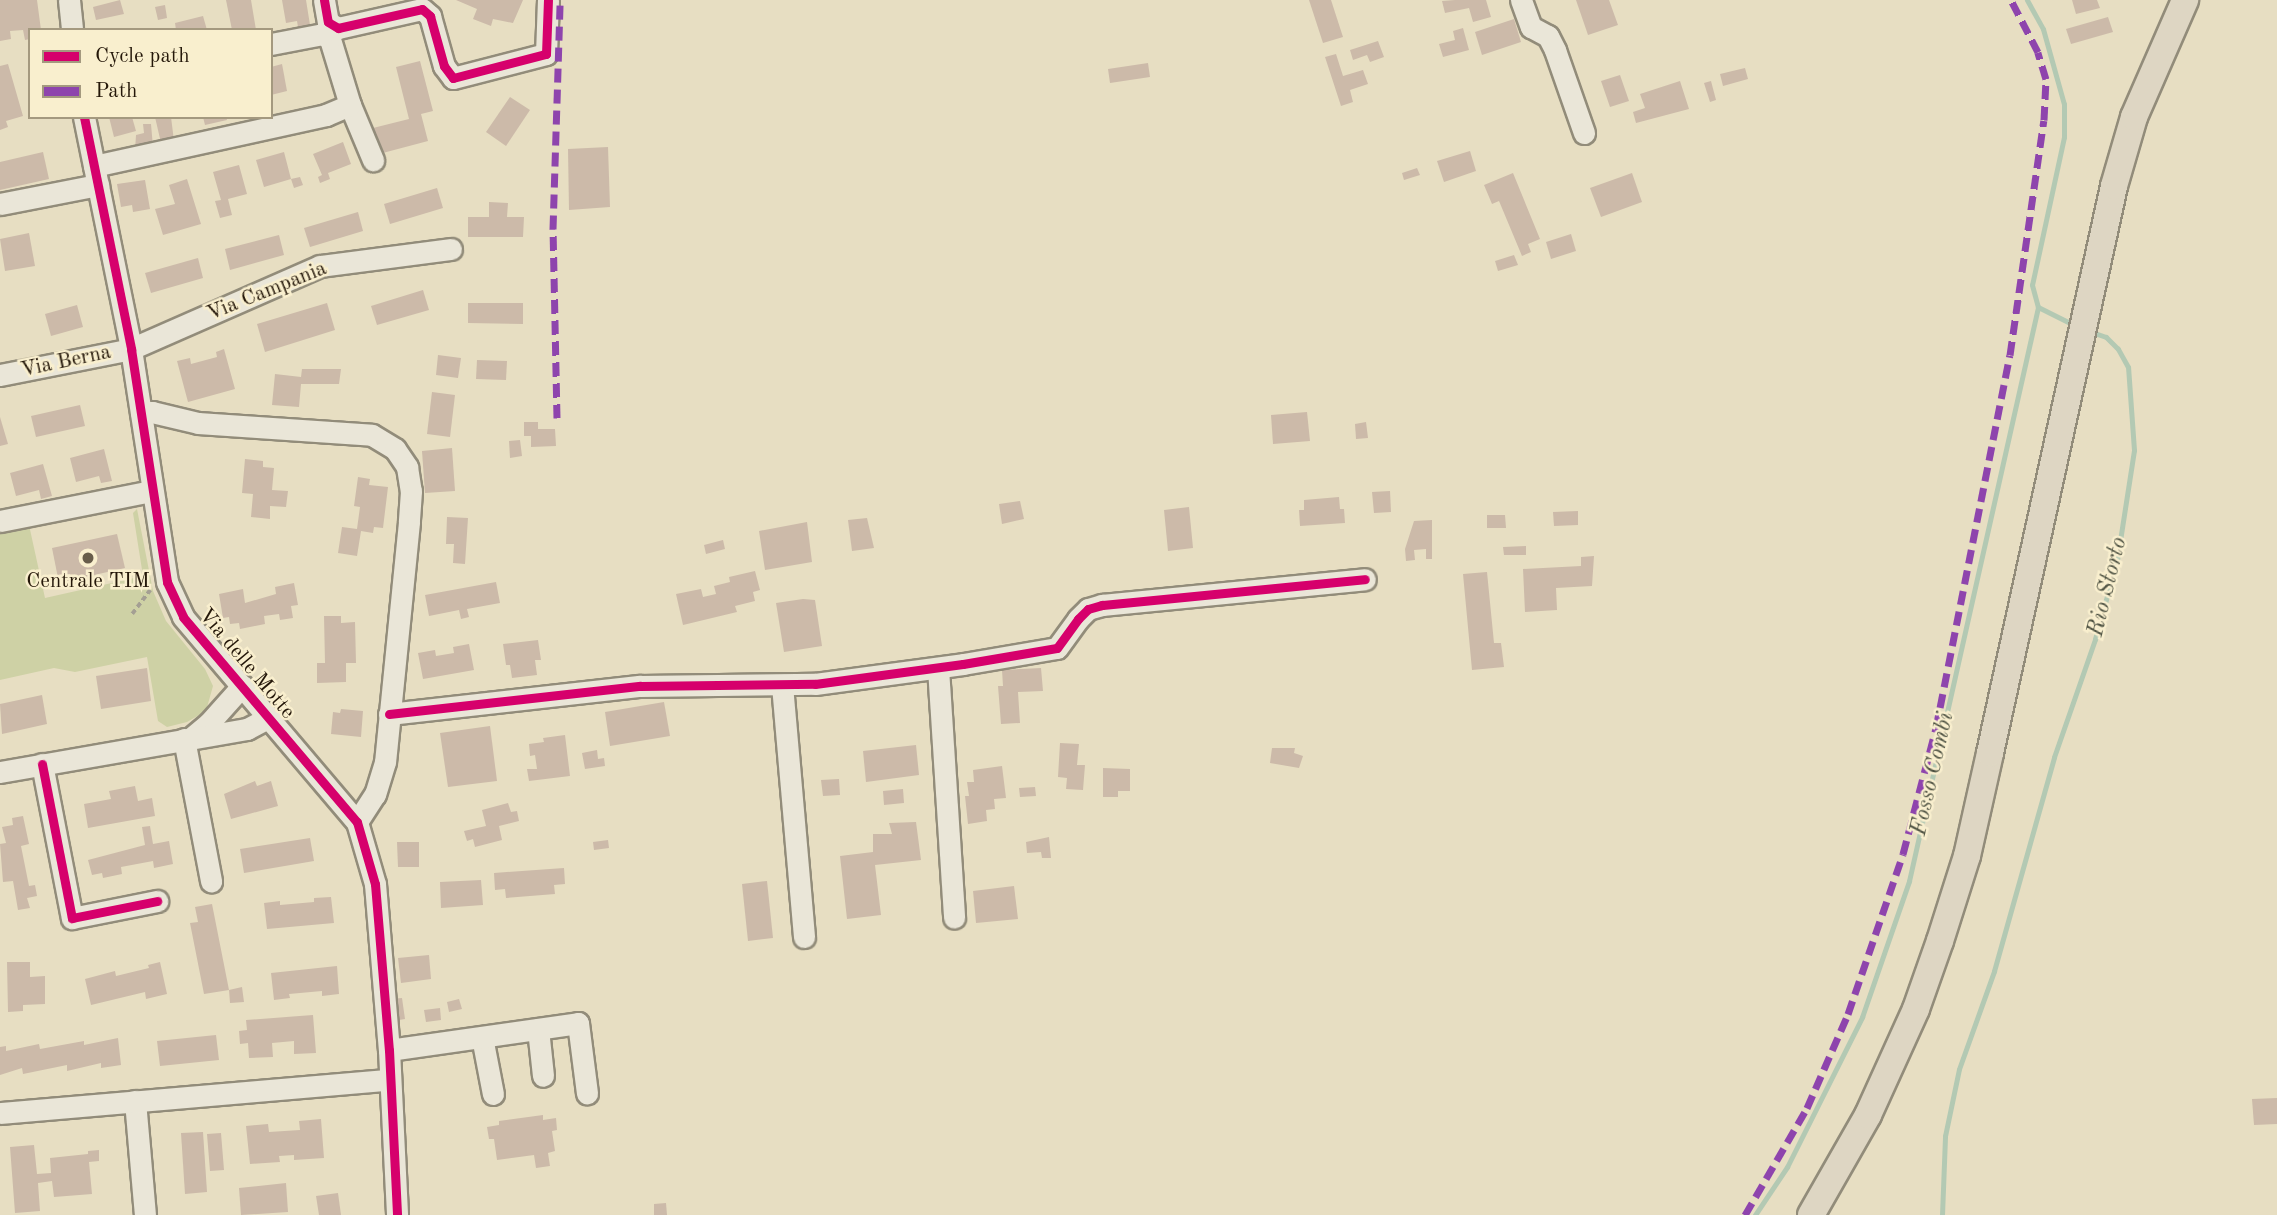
<!DOCTYPE html>
<style>
body{margin:0}
#map{position:relative;width:2277px;height:1215px;overflow:hidden;background:#e7dec2;font-family:"Old Standard TT",serif}
div>[style]{position:absolute}
.green>*{inset:0;background:#ced1a5}
.stream>*{height:5px;margin:-2.5px;padding:0 2.5px;transform-origin:2.5px;border-radius:2.5px;background:#b3c9b3}
.building>*{inset:0;background:#ccbaa9}
.path>*{height:3.5px;margin-top:-1.75px;transform-origin:0;background:repeating-linear-gradient(90deg,#a49f93 0 5px,transparent 0 8.5px)}
.roads{filter:drop-shadow(2px 0 #928c7a) drop-shadow(-2px 0 #928c7a) drop-shadow(0 2px #928c7a) drop-shadow(0 -2px #928c7a)}
.minor>*{height:21px;margin:-10.5px;padding:0 10.5px;transform-origin:10.5px;border-radius:10.5px;background:#eae6d8}
.major>*{height:26px;margin:-13px;padding:0 13px;transform-origin:13px;border-radius:13px;background:#ded6c3}
.quiet>*{height:7px;margin-top:-3.5px;transform-origin:0;background:repeating-linear-gradient(90deg,#8e44ad 0 14px,transparent 0 21px)}
.cycleway>*{height:9px;margin:-4.5px;padding:0 4.5px;transform-origin:4.5px;border-radius:4.5px;background:#d6006c}
.dots>*{width:19px;height:19px;translate:-50% -50%;box-sizing:border-box;border:4px solid #f9efce;border-radius:50%}
span{translate:-50% -50%;white-space:nowrap;text-align:center;line-height:1.15;-webkit-text-stroke:5px #f9efce;paint-order:stroke}
.street-label{font-size:21px;color:#241709}
.poi-label{font-size:21px;color:#241709}
.water-label{font-size:23px;color:#4e5242;font-style:italic}
.legend{position:absolute;left:28px;top:28px;width:245px;height:91px;box-sizing:border-box;background:#f9efce;border:2px solid #a4997f;margin:0;padding:9px 12px;list-style:none;font-size:21px;color:#241709}
.legend li{display:flex;align-items:center;gap:14px;height:35px}
.legend b{width:35px;border:2px solid #a4997f}
</style>
<div id="map">
<div class="green">
<div style="clip-path:polygon(137px 509px,153px 591px,166px 621px,205px 669px,213px 686px,206px 711px,187px 722px,167px 727px,158px 721px,147px 657px,75px 672px,54px 668px,0 680px,0 531px,29px 525px,45px 598px,143px 576px,133px 513px)"></div>
</div>
<div class="stream">
<div style="left:2027px;top:0;width:33px;rotate:61deg"></div>
<div style="left:2043px;top:29px;width:78px;rotate:74.4deg"></div>
<div style="left:2064px;top:104px;width:33px;rotate:90deg"></div>
<div style="left:2064px;top:137px;width:151px;rotate:102.2deg"></div>
<div style="left:2032px;top:285px;width:23px;rotate:75deg"></div>
<div style="left:2038px;top:307px;width:42px;rotate:26.6deg"></div>
<div style="left:1755px;top:1215px;width:58px;rotate:-56.3deg"></div>
<div style="left:1787px;top:1167px;width:168px;rotate:-63.4deg"></div>
<div style="left:1862px;top:1017px;width:144px;rotate:-70.9deg"></div>
<div style="left:1909px;top:881px;width:588px;rotate:-77.33deg"></div>
<div style="left:1942px;top:1215px;width:79px;rotate:-87.8deg"></div>
<div style="left:1945px;top:1136px;width:68px;rotate:-78.2deg"></div>
<div style="left:1959px;top:1069px;width:104px;rotate:-70.3deg"></div>
<div style="left:1994px;top:971px;width:222px;rotate:-74.3deg"></div>
<div style="left:2054px;top:757px;width:125px;rotate:-70.8deg"></div>
<div style="left:2095px;top:639px;width:82px;rotate:-74.4deg"></div>
<div style="left:2117px;top:560px;width:111px;rotate:-81.2deg"></div>
<div style="left:2134px;top:450px;width:83px;rotate:-94.1deg"></div>
<div style="left:2128px;top:367px;width:21px;rotate:-119deg"></div>
<div style="left:2118px;top:349px;width:17px;rotate:-135deg"></div>
<div style="left:2106px;top:337px;width:18px;rotate:-161deg"></div>
</div>
<div class="building">
<div style="clip-path:polygon(0 0,37px 0,41px 30px,30px 30px,30px 39px,25px 40px,23px 30px,10px 31px,11px 39px,0 41px)"></div>
<div style="clip-path:polygon(120px 0,124px 14px,96px 20px,93px 7px)"></div>
<div style="clip-path:polygon(226px 0,251px 0,256px 30px,232px 30px)"></div>
<div style="clip-path:polygon(282px 0,306px 0,310px 25px,298px 27px,297px 21px,286px 23px)"></div>
<div style="clip-path:polygon(456px 0,523px 0,513px 23px,493px 19px,491px 26px,473px 19px,477px 9px)"></div>
<div style="clip-path:polygon(1309px 0,1331px 0,1343px 37px,1323px 43px)"></div>
<div style="clip-path:polygon(1455px 0,1486px 0,1491px 17px,1473px 22px,1469px 8px,1445px 13px,1442px 1px)"></div>
<div style="clip-path:polygon(1576px 0,1609px 0,1618px 25px,1588px 35px)"></div>
<div style="clip-path:polygon(2072px 0,2097px 0,2100px 8px,2076px 14px)"></div>
<div style="clip-path:polygon(165px 5px,167px 18px,158px 20px,155px 7px)"></div>
<div style="clip-path:polygon(203px 16px,207px 30px,176px 30px,175px 23px)"></div>
<div style="clip-path:polygon(2108px 17px,2113px 32px,2071px 44px,2066px 29px)"></div>
<div style="clip-path:polygon(1514px 19px,1521px 42px,1482px 55px,1475px 32px)"></div>
<div style="clip-path:polygon(1463px 28px,1469px 50px,1443px 57px,1439px 44px,1455px 40px,1453px 31px)"></div>
<div style="clip-path:polygon(1378px 41px,1384px 57px,1370px 62px,1367px 55px,1353px 60px,1350px 50px)"></div>
<div style="clip-path:polygon(1336px 54px,1343px 76px,1363px 70px,1368px 84px,1350px 90px,1353px 102px,1341px 106px,1325px 57px)"></div>
<div style="clip-path:polygon(420px 61px,433px 111px,421px 114px,428px 141px,379px 154px,373px 128px,409px 119px,396px 67px)"></div>
<div style="clip-path:polygon(1148px 63px,1150px 77px,1110px 83px,1108px 69px)"></div>
<div style="clip-path:polygon(8px 64px,23px 116px,6px 121px,8px 127px,0 130px,0 66px)"></div>
<div style="clip-path:polygon(282px 64px,287px 91px,271px 95px,271px 67px)"></div>
<div style="clip-path:polygon(1745px 68px,1748px 79px,1723px 86px,1720px 74px)"></div>
<div style="clip-path:polygon(1620px 75px,1629px 101px,1610px 107px,1601px 81px)"></div>
<div style="clip-path:polygon(1680px 81px,1689px 109px,1636px 123px,1633px 112px,1645px 108px,1640px 94px)"></div>
<div style="clip-path:polygon(1711px 81px,1716px 100px,1710px 102px,1704px 83px)"></div>
<div style="clip-path:polygon(510px 97px,530px 110px,506px 146px,486px 132px)"></div>
<div style="clip-path:polygon(109px 117px,132px 117px,136px 131px,114px 137px)"></div>
<div style="clip-path:polygon(155px 117px,171px 117px,174px 141px,161px 143px)"></div>
<div style="clip-path:polygon(203px 117px,226px 117px,227px 120px,205px 125px)"></div>
<div style="clip-path:polygon(143px 124px,151px 124px,153px 147px,135px 151px,136px 135px,144px 133px)"></div>
<div style="clip-path:polygon(343px 142px,351px 164px,328px 173px,330px 179px,320px 183px,318px 177px,322px 175px,313px 154px)"></div>
<div style="clip-path:polygon(608px 147px,610px 207px,569px 210px,568px 149px)"></div>
<div style="clip-path:polygon(1470px 151px,1476px 171px,1444px 182px,1437px 161px)"></div>
<div style="clip-path:polygon(43px 152px,49px 179px,0 190px,0 162px)"></div>
<div style="clip-path:polygon(284px 152px,291px 179px,300px 177px,303px 185px,294px 188px,291px 179px,264px 187px,256px 160px)"></div>
<div style="clip-path:polygon(239px 165px,247px 194px,228px 199px,232px 215px,220px 218px,215px 201px,221px 200px,213px 172px)"></div>
<div style="clip-path:polygon(1417px 168px,1420px 175px,1404px 180px,1402px 173px)"></div>
<div style="clip-path:polygon(1513px 173px,1540px 239px,1528px 244px,1531px 252px,1522px 256px,1499px 201px,1492px 204px,1484px 185px)"></div>
<div style="clip-path:polygon(1632px 173px,1642px 202px,1601px 217px,1590px 188px)"></div>
<div style="clip-path:polygon(187px 179px,201px 224px,163px 235px,155px 209px,175px 204px,169px 185px)"></div>
<div style="clip-path:polygon(145px 180px,150px 209px,133px 212px,132px 205px,121px 207px,117px 184px)"></div>
<div style="clip-path:polygon(437px 188px,443px 208px,390px 224px,384px 204px)"></div>
<div style="clip-path:polygon(489px 202px,508px 203px,507px 217px,524px 217px,523px 237px,468px 237px,468px 217px,489px 217px)"></div>
<div style="clip-path:polygon(358px 212px,363px 231px,310px 247px,304px 228px)"></div>
<div style="clip-path:polygon(29px 233px,35px 266px,5px 271px,0 239px)"></div>
<div style="clip-path:polygon(1571px 234px,1576px 251px,1551px 259px,1546px 242px)"></div>
<div style="clip-path:polygon(279px 235px,284px 255px,230px 270px,225px 249px)"></div>
<div style="clip-path:polygon(1514px 255px,1518px 265px,1498px 271px,1495px 261px)"></div>
<div style="clip-path:polygon(198px 258px,203px 278px,151px 293px,145px 273px)"></div>
<div style="clip-path:polygon(423px 290px,429px 310px,377px 325px,371px 306px)"></div>
<div style="clip-path:polygon(327px 303px,335px 330px,265px 352px,257px 324px)"></div>
<div style="clip-path:polygon(468px 303px,523px 303px,523px 324px,468px 323px)"></div>
<div style="clip-path:polygon(77px 305px,83px 327px,51px 336px,45px 314px)"></div>
<div style="clip-path:polygon(224px 349px,235px 389px,188px 402px,177px 361px,190px 358px,191px 364px,217px 357px,216px 352px)"></div>
<div style="clip-path:polygon(438px 355px,461px 358px,458px 378px,436px 375px)"></div>
<div style="clip-path:polygon(477px 360px,507px 361px,506px 380px,476px 379px)"></div>
<div style="clip-path:polygon(302px 369px,341px 369px,339px 384px,301px 384px,299px 407px,272px 405px,275px 374px,301px 377px)"></div>
<div style="clip-path:polygon(432px 392px,455px 395px,450px 437px,427px 434px)"></div>
<div style="clip-path:polygon(80px 405px,85px 426px,36px 437px,31px 416px)"></div>
<div style="clip-path:polygon(1307px 412px,1310px 441px,1273px 444px,1271px 415px)"></div>
<div style="clip-path:polygon(0 417px,8px 444px,0 446px)"></div>
<div style="clip-path:polygon(524px 422px,538px 422px,538px 429px,555px 429px,556px 446px,531px 447px,531px 436px,524px 436px)"></div>
<div style="clip-path:polygon(1366px 422px,1368px 438px,1356px 439px,1355px 424px)"></div>
<div style="clip-path:polygon(520px 440px,522px 456px,510px 458px,509px 441px)"></div>
<div style="clip-path:polygon(452px 448px,455px 491px,425px 493px,422px 451px)"></div>
<div style="clip-path:polygon(104px 449px,112px 481px,101px 483px,99px 476px,76px 482px,70px 458px)"></div>
<div style="clip-path:polygon(245px 459px,263px 461px,263px 467px,274px 468px,272px 490px,288px 491px,286px 507px,270px 506px,270px 519px,251px 517px,253px 494px,242px 493px)"></div>
<div style="clip-path:polygon(43px 464px,52px 496px,41px 499px,39px 490px,16px 496px,10px 473px)"></div>
<div style="clip-path:polygon(358px 477px,370px 479px,369px 485px,388px 487px,383px 528px,374px 527px,373px 533px,361px 531px,357px 556px,338px 553px,342px 527px,357px 529px,360px 507px,354px 506px)"></div>
<div style="clip-path:polygon(1390px 491px,1391px 512px,1374px 513px,1372px 492px)"></div>
<div style="clip-path:polygon(1339px 497px,1340px 509px,1344px 509px,1345px 523px,1300px 526px,1299px 510px,1304px 510px,1304px 500px)"></div>
<div style="clip-path:polygon(1020px 501px,1024px 519px,1002px 524px,999px 504px)"></div>
<div style="clip-path:polygon(1189px 507px,1193px 548px,1168px 551px,1164px 510px)"></div>
<div style="clip-path:polygon(1578px 511px,1578px 525px,1554px 526px,1553px 512px)"></div>
<div style="clip-path:polygon(1487px 515px,1505px 515px,1506px 528px,1487px 528px)"></div>
<div style="clip-path:polygon(447px 517px,468px 518px,465px 564px,453px 563px,454px 544px,446px 544px)"></div>
<div style="clip-path:polygon(867px 518px,874px 548px,852px 551px,848px 520px)"></div>
<div style="clip-path:polygon(1432px 520px,1432px 559px,1426px 559px,1426px 549px,1414px 550px,1415px 560px,1406px 561px,1405px 549px,1414px 521px)"></div>
<div style="clip-path:polygon(807px 522px,812px 562px,765px 570px,759px 531px)"></div>
<div style="clip-path:polygon(117px 534px,125px 568px,59px 583px,52px 548px)"></div>
<div style="clip-path:polygon(723px 540px,725px 549px,706px 554px,704px 545px)"></div>
<div style="clip-path:polygon(1526px 546px,1526px 555px,1504px 555px,1503px 547px)"></div>
<div style="clip-path:polygon(1594px 556px,1592px 586px,1556px 588px,1557px 610px,1525px 612px,1523px 569px,1581px 566px,1581px 557px)"></div>
<div style="clip-path:polygon(755px 571px,760px 590px,753px 592px,755px 601px,735px 606px,737px 612px,683px 625px,676px 594px,701px 589px,703px 597px,716px 594px,714px 586px,730px 582px,729px 577px)"></div>
<div style="clip-path:polygon(1487px 572px,1494px 643px,1501px 643px,1504px 667px,1472px 670px,1463px 574px)"></div>
<div style="clip-path:polygon(496px 582px,500px 603px,467px 609px,469px 617px,461px 619px,459px 610px,429px 616px,425px 595px)"></div>
<div style="clip-path:polygon(294px 583px,298px 605px,291px 606px,293px 618px,280px 620px,279px 614px,264px 616px,265px 624px,240px 629px,239px 623px,230px 624px,229px 617px,223px 618px,219px 594px,243px 589px,245px 603px,276px 594px,275px 587px)"></div>
<div style="clip-path:polygon(803px 599px,815px 600px,822px 646px,784px 652px,776px 603px)"></div>
<div style="clip-path:polygon(324px 616px,341px 616px,341px 623px,355px 622px,356px 663px,346px 663px,346px 682px,317px 683px,317px 663px,325px 663px)"></div>
<div style="clip-path:polygon(538px 640px,541px 660px,535px 660px,537px 675px,512px 678px,510px 665px,506px 665px,503px 644px)"></div>
<div style="clip-path:polygon(469px 644px,474px 670px,423px 679px,418px 653px,435px 650px,436px 656px,454px 653px,453px 647px)"></div>
<div style="clip-path:polygon(147px 668px,151px 701px,101px 709px,96px 676px)"></div>
<div style="clip-path:polygon(1041px 668px,1043px 691px,1018px 692px,1020px 723px,1001px 724px,998px 686px,1003px 686px,1002px 670px)"></div>
<div style="clip-path:polygon(42px 695px,47px 724px,2px 734px,0 704px)"></div>
<div style="clip-path:polygon(664px 702px,670px 736px,610px 746px,605px 712px)"></div>
<div style="clip-path:polygon(341px 709px,363px 711px,361px 737px,331px 734px,333px 712px,340px 713px)"></div>
<div style="clip-path:polygon(490px 726px,497px 781px,448px 787px,440px 733px)"></div>
<div style="clip-path:polygon(565px 735px,570px 776px,529px 781px,527px 769px,537px 769px,535px 755px,530px 756px,529px 744px,544px 742px,543px 738px)"></div>
<div style="clip-path:polygon(1060px 743px,1079px 744px,1077px 765px,1085px 765px,1083px 790px,1066px 789px,1067px 778px,1058px 777px)"></div>
<div style="clip-path:polygon(916px 745px,919px 775px,866px 782px,863px 751px)"></div>
<div style="clip-path:polygon(1272px 748px,1295px 748px,1294px 753px,1303px 756px,1299px 768px,1270px 763px)"></div>
<div style="clip-path:polygon(597px 750px,598px 759px,604px 758px,605px 766px,585px 769px,582px 753px)"></div>
<div style="clip-path:polygon(1002px 766px,1006px 798px,994px 799px,995px 809px,986px 810px,987px 821px,968px 824px,965px 796px,969px 796px,967px 782px,974px 782px,973px 770px)"></div>
<div style="clip-path:polygon(1103px 768px,1130px 769px,1130px 791px,1118px 791px,1118px 797px,1103px 797px)"></div>
<div style="clip-path:polygon(839px 779px,840px 795px,823px 796px,821px 780px)"></div>
<div style="clip-path:polygon(255px 781px,257px 786px,271px 781px,278px 806px,231px 819px,224px 794px)"></div>
<div style="clip-path:polygon(135px 786px,138px 801px,152px 798px,155px 816px,88px 828px,84px 804px,111px 799px,109px 791px)"></div>
<div style="clip-path:polygon(1035px 787px,1036px 796px,1020px 797px,1019px 788px)"></div>
<div style="clip-path:polygon(903px 789px,904px 803px,884px 805px,883px 791px)"></div>
<div style="clip-path:polygon(508px 803px,511px 812px,517px 811px,519px 821px,499px 826px,502px 840px,475px 847px,473px 839px,467px 841px,464px 831px,486px 826px,482px 810px)"></div>
<div style="clip-path:polygon(23px 816px,29px 844px,21px 846px,29px 886px,35px 885px,37px 896px,27px 898px,30px 908px,18px 910px,13px 881px,3px 882px,0 844px,6px 843px,2px 827px,13px 825px,12px 818px)"></div>
<div style="clip-path:polygon(916px 822px,921px 860px,875px 865px,881px 915px,847px 919px,840px 856px,873px 852px,873px 834px,892px 834px,889px 823px)"></div>
<div style="clip-path:polygon(150px 826px,153px 844px,169px 841px,173px 864px,154px 868px,153px 861px,121px 867px,122px 874px,103px 878px,102px 873px,92px 875px,88px 860px,145px 845px,142px 827px)"></div>
<div style="clip-path:polygon(1049px 837px,1051px 858px,1042px 858px,1041px 852px,1027px 853px,1026px 842px)"></div>
<div style="clip-path:polygon(310px 838px,314px 861px,244px 873px,240px 849px)"></div>
<div style="clip-path:polygon(608px 840px,609px 848px,594px 850px,593px 842px)"></div>
<div style="clip-path:polygon(397px 842px,419px 842px,419px 867px,398px 867px)"></div>
<div style="clip-path:polygon(564px 868px,565px 884px,554px 885px,555px 894px,506px 898px,505px 889px,495px 890px,494px 873px)"></div>
<div style="clip-path:polygon(481px 880px,483px 905px,441px 908px,440px 882px)"></div>
<div style="clip-path:polygon(767px 881px,773px 938px,748px 941px,742px 884px)"></div>
<div style="clip-path:polygon(1014px 886px,1018px 919px,976px 923px,973px 891px)"></div>
<div style="clip-path:polygon(331px 897px,334px 923px,267px 929px,264px 903px,280px 901px,280px 905px,314px 902px,314px 898px)"></div>
<div style="clip-path:polygon(212px 904px,229px 990px,242px 987px,244px 1002px,230px 1003px,229px 990px,204px 994px,190px 923px,198px 922px,195px 907px)"></div>
<div style="clip-path:polygon(429px 955px,431px 979px,401px 983px,398px 958px)"></div>
<div style="clip-path:polygon(7px 962px,30px 962px,30px 977px,45px 976px,45px 1004px,23px 1005px,23px 1011px,8px 1012px)"></div>
<div style="clip-path:polygon(160px 962px,167px 994px,146px 999px,145px 992px,91px 1005px,85px 979px,115px 971px,116px 976px,149px 968px,148px 965px)"></div>
<div style="clip-path:polygon(337px 966px,339px 994px,322px 996px,322px 991px,289px 994px,290px 998px,274px 1000px,271px 973px)"></div>
<div style="clip-path:polygon(402px 998px,405px 1019px,393px 1021px,390px 999px)"></div>
<div style="clip-path:polygon(459px 999px,462px 1009px,449px 1012px,447px 1002px)"></div>
<div style="clip-path:polygon(440px 1008px,441px 1020px,426px 1022px,424px 1010px)"></div>
<div style="clip-path:polygon(313px 1015px,316px 1053px,294px 1054px,294px 1041px,272px 1043px,273px 1057px,249px 1058px,248px 1043px,240px 1044px,239px 1031px,247px 1030px,246px 1020px)"></div>
<div style="clip-path:polygon(216px 1035px,219px 1060px,160px 1066px,157px 1041px)"></div>
<div style="clip-path:polygon(118px 1038px,121px 1065px,101px 1068px,101px 1063px,67px 1071px,67px 1065px,23px 1074px,22px 1068px,0 1075px,0 1047px,6px 1046px,6px 1051px,39px 1044px,40px 1049px,84px 1041px,84px 1045px)"></div>
<div style="clip-path:polygon(2277px 1098px,2277px 1124px,2254px 1125px,2252px 1099px)"></div>
<div style="clip-path:polygon(543px 1115px,543px 1120px,556px 1118px,557px 1130px,552px 1131px,555px 1151px,548px 1153px,550px 1166px,536px 1168px,534px 1155px,497px 1160px,494px 1139px,489px 1139px,487px 1127px,499px 1125px,499px 1121px)"></div>
<div style="clip-path:polygon(321px 1119px,324px 1158px,294px 1160px,294px 1155px,279px 1156px,280px 1162px,250px 1164px,246px 1126px,268px 1124px,269px 1132px,300px 1130px,299px 1121px)"></div>
<div style="clip-path:polygon(203px 1132px,207px 1192px,185px 1194px,181px 1133px)"></div>
<div style="clip-path:polygon(221px 1133px,224px 1170px,210px 1171px,207px 1134px)"></div>
<div style="clip-path:polygon(34px 1145px,37px 1174px,51px 1173px,50px 1158px,88px 1154px,88px 1151px,99px 1150px,99px 1161px,89px 1162px,92px 1194px,54px 1197px,52px 1181px,38px 1183px,40px 1211px,15px 1213px,10px 1147px)"></div>
<div style="clip-path:polygon(286px 1183px,288px 1212px,241px 1215px,239px 1188px)"></div>
<div style="clip-path:polygon(338px 1193px,341px 1215px,319px 1215px,316px 1196px)"></div>
<div style="clip-path:polygon(666px 1203px,667px 1215px,654px 1215px,654px 1204px)"></div>
</div>
<div class="path">
<div style="left:132px;top:614px;width:30px;rotate:-53deg"></div>
</div>
<div class="roads">
<div class="minor">
<div style="left:69px;top:0;width:30px;rotate:84deg"></div>
<div style="left:324px;top:0;width:22px;rotate:80deg"></div>
<div style="left:328px;top:22px;width:12px;rotate:31deg"></div>
<div style="left:338px;top:28px;width:86px;rotate:-12.7deg"></div>
<div style="left:422px;top:9px;width:11px;rotate:41deg"></div>
<div style="left:430px;top:16px;width:52px;rotate:74.4deg"></div>
<div style="left:444px;top:66px;width:15px;rotate:53deg"></div>
<div style="left:453px;top:78px;width:96px;rotate:-14.5deg"></div>
<div style="left:546px;top:54px;width:54px;rotate:-87.9deg"></div>
<div style="left:1521px;top:0;width:29px;rotate:70deg"></div>
<div style="left:1531px;top:27px;width:19px;rotate:28deg"></div>
<div style="left:1548px;top:36px;width:16px;rotate:63deg"></div>
<div style="left:1555px;top:50px;width:88px;rotate:70.7deg"></div>
<div style="left:350px;top:105px;width:60px;rotate:67.3deg"></div>
<div style="left:84px;top:117px;width:237px;rotate:78.5deg"></div>
<div style="left:131px;top:349px;width:236px;rotate:81.2deg"></div>
<div style="left:167px;top:582px;width:38px;rotate:65deg"></div>
<div style="left:183px;top:617px;width:269px;rotate:49.7deg"></div>
<div style="left:357px;top:822px;width:65px;rotate:73.8deg"></div>
<div style="left:375px;top:884px;width:167px;rotate:85.2deg"></div>
<div style="left:389px;top:1050px;width:165px;rotate:87.2deg"></div>
<div style="left:94px;top:166px;width:238px;rotate:-12.4deg"></div>
<div style="left:326px;top:115px;width:26px;rotate:-23deg"></div>
<div style="left:350px;top:105px;width:69px;rotate:-106.9deg"></div>
<div style="left:330px;top:39px;width:9px;rotate:-144deg"></div>
<div style="left:323px;top:34px;width:53px;rotate:169.1deg"></div>
<div style="left:0;top:204px;width:100px;rotate:-11deg"></div>
<div style="left:0;top:375px;width:134px;rotate:-11.2deg"></div>
<div style="left:131px;top:349px;width:206px;rotate:-23.7deg"></div>
<div style="left:320px;top:266px;width:132px;rotate:-7.4deg"></div>
<div style="left:141px;top:413px;width:11px;rotate:-5deg"></div>
<div style="left:152px;top:412px;width:47px;rotate:13.4deg"></div>
<div style="left:198px;top:423px;width:174px;rotate:3.9deg"></div>
<div style="left:372px;top:435px;width:27px;rotate:31deg"></div>
<div style="left:395px;top:449px;width:22px;rotate:56deg"></div>
<div style="left:407px;top:467px;width:24px;rotate:81deg"></div>
<div style="left:411px;top:491px;width:31px;rotate:94deg"></div>
<div style="left:409px;top:522px;width:241px;rotate:95.7deg"></div>
<div style="left:385px;top:762px;width:34px;rotate:107deg"></div>
<div style="left:375px;top:794px;width:33px;rotate:123deg"></div>
<div style="left:0;top:521px;width:154px;rotate:-11.2deg"></div>
<div style="left:938px;top:668px;width:250px;rotate:86.3deg"></div>
<div style="left:782px;top:685px;width:253px;rotate:85deg"></div>
<div style="left:389px;top:714px;width:253px;rotate:-6.4deg"></div>
<div style="left:640px;top:686px;width:175px;rotate:-0.7deg"></div>
<div style="left:815px;top:684px;width:149px;rotate:-7.7deg"></div>
<div style="left:963px;top:664px;width:95px;rotate:-9.7deg"></div>
<div style="left:1057px;top:648px;width:36px;rotate:-54deg"></div>
<div style="left:1078px;top:619px;width:14px;rotate:-45deg"></div>
<div style="left:1088px;top:609px;width:15px;rotate:-16deg"></div>
<div style="left:1102px;top:605px;width:264px;rotate:-5.6deg"></div>
<div style="left:191px;top:738px;width:23px;rotate:-40deg"></div>
<div style="left:209px;top:723px;width:50px;rotate:-48.3deg"></div>
<div style="left:184px;top:739px;width:145px;rotate:79.2deg"></div>
<div style="left:42px;top:764px;width:157px;rotate:79deg"></div>
<div style="left:72px;top:918px;width:87px;rotate:-11.3deg"></div>
<div style="left:0;top:772px;width:251px;rotate:-9.9deg"></div>
<div style="left:247px;top:729px;width:26px;rotate:-28deg"></div>
<div style="left:538px;top:1029px;width:47px;rotate:83.9deg"></div>
<div style="left:482px;top:1037px;width:58px;rotate:79.1deg"></div>
<div style="left:389px;top:1050px;width:191px;rotate:-8.1deg"></div>
<div style="left:578px;top:1023px;width:71px;rotate:82.7deg"></div>
<div style="left:135px;top:1101px;width:114px;rotate:85deg"></div>
<div style="left:0;top:1113px;width:389px;rotate:-4.9deg"></div>
</div>
<div class="major">
<div style="left:1811px;top:1215px;width:115px;rotate:-60.3deg"></div>
<div style="left:1868px;top:1115px;width:116px;rotate:-65.6deg"></div>
<div style="left:1916px;top:1009px;width:72px;rotate:-70.6deg"></div>
<div style="left:1940px;top:941px;width:89px;rotate:-72.4deg"></div>
<div style="left:1967px;top:856px;width:106px;rotate:-77.4deg"></div>
<div style="left:1990px;top:753px;width:580px;rotate:-77.66deg"></div>
<div style="left:2114px;top:186px;width:72px;rotate:-73.8deg"></div>
<div style="left:2134px;top:117px;width:128px;rotate:-66.4deg"></div>
</div>
</div>
<div class="quiet">
<div style="left:557px;top:418px;width:189px;rotate:-91.2deg"></div>
<div style="left:553px;top:229px;width:229px;rotate:-88.2deg"></div>
<div style="left:1745px;top:1215px;width:124px;rotate:-59.9deg"></div>
<div style="left:1807px;top:1108px;width:103px;rotate:-66.4deg"></div>
<div style="left:1848px;top:1014px;width:169px;rotate:-71deg"></div>
<div style="left:1903px;top:854px;width:130px;rotate:-75.3deg"></div>
<div style="left:1936px;top:728px;width:380px;rotate:-78.8deg"></div>
<div style="left:2010px;top:355px;width:237px;rotate:-81.8deg"></div>
<div style="left:2044px;top:120px;width:41px;rotate:-87.2deg"></div>
<div style="left:2046px;top:79px;width:28px;rotate:-107deg"></div>
<div style="left:2038px;top:52px;width:59px;rotate:-117.4deg"></div>
</div>
<div class="cycleway">
<div style="left:324px;top:0;width:22px;rotate:80deg"></div>
<div style="left:328px;top:22px;width:12px;rotate:31deg"></div>
<div style="left:338px;top:28px;width:86px;rotate:-12.7deg"></div>
<div style="left:422px;top:9px;width:11px;rotate:41deg"></div>
<div style="left:430px;top:16px;width:52px;rotate:74.4deg"></div>
<div style="left:444px;top:66px;width:15px;rotate:53deg"></div>
<div style="left:453px;top:78px;width:96px;rotate:-14.5deg"></div>
<div style="left:546px;top:54px;width:54px;rotate:-87.9deg"></div>
<div style="left:84px;top:117px;width:237px;rotate:78.5deg"></div>
<div style="left:131px;top:349px;width:236px;rotate:81.2deg"></div>
<div style="left:167px;top:582px;width:38px;rotate:65deg"></div>
<div style="left:183px;top:617px;width:269px;rotate:49.7deg"></div>
<div style="left:357px;top:822px;width:65px;rotate:73.8deg"></div>
<div style="left:375px;top:884px;width:167px;rotate:85.2deg"></div>
<div style="left:389px;top:1050px;width:165px;rotate:87.2deg"></div>
<div style="left:389px;top:714px;width:253px;rotate:-6.4deg"></div>
<div style="left:640px;top:686px;width:175px;rotate:-0.7deg"></div>
<div style="left:815px;top:684px;width:149px;rotate:-7.7deg"></div>
<div style="left:963px;top:664px;width:95px;rotate:-9.7deg"></div>
<div style="left:1057px;top:648px;width:36px;rotate:-54deg"></div>
<div style="left:1078px;top:619px;width:14px;rotate:-45deg"></div>
<div style="left:1088px;top:609px;width:15px;rotate:-16deg"></div>
<div style="left:1102px;top:605px;width:264px;rotate:-5.6deg"></div>
<div style="left:42px;top:764px;width:157px;rotate:79deg"></div>
<div style="left:72px;top:918px;width:87px;rotate:-11.3deg"></div>
</div>
<div class="dots">
<div style="left:88px;top:558px;background:#685d4a"></div>
</div>
<div class="street-label">
<span style="left:267px;top:292px;rotate:-22deg">Via Campania</span>
<span style="left:66px;top:362px;rotate:-12deg">Via Berna</span>
<span style="left:246px;top:664px;rotate:50deg">Via delle Motte</span>
</div>
<div class="poi-label">
<span style="left:88px;top:582px">Centrale TIM</span>
</div>
<div class="water-label">
<span style="left:2108px;top:587px;rotate:-76deg">Rio Storto</span>
<span style="left:1933px;top:774px;rotate:-77deg">Fosso Combi</span>
</div>
<ul class="legend">
<li><b style="height:9px;background:#d6006c"></b>Cycle path</li>
<li><b style="height:9px;background:#8e44ad"></b>Path</li>
</ul>
</div>
